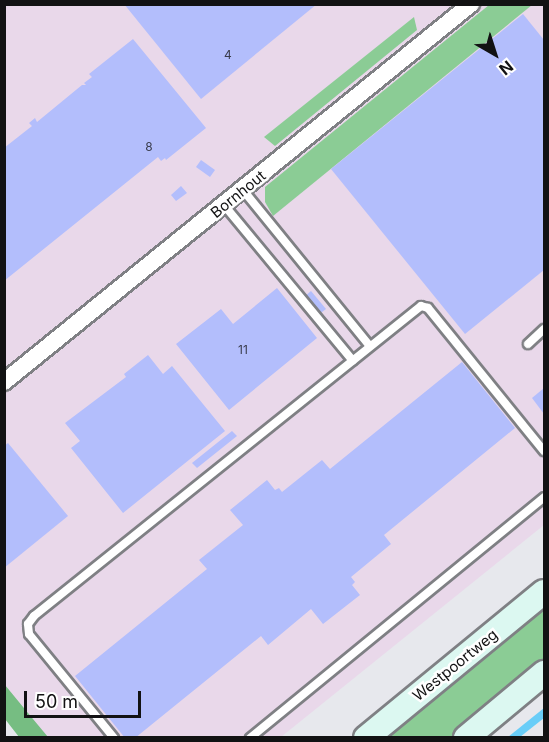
<!DOCTYPE html>
<style>
body{margin:0}
#map{position:relative;width:549px;height:742px;overflow:hidden;background:#e7e8ed;font-family:Inter,sans-serif}
div>[style]{position:absolute}
.industrial>*{inset:0;background:#e9d8ea}
.green>*{inset:0;background:#8bcc95}
.forest>*{inset:0;background:#76bd82}
.water>*{inset:0;background:#69cdf8}
.building>*{inset:0;background:#b3befc}
.roads{filter:drop-shadow(2px 0 #7f8084) drop-shadow(-2px 0 #7f8084) drop-shadow(0 2px #7f8084) drop-shadow(0 -2px #7f8084)}
.lane>*{height:8px;margin:-4px;padding:0 4px;transform-origin:4px;border-radius:4px;background:#fff}
.street>*{height:16px;margin:-8px;padding:0 8px;transform-origin:8px;border-radius:8px;background:#fff}
.secondary>*{height:24px;margin:-12px;padding:0 12px;transform-origin:12px;border-radius:12px;background:#dcf8f1}
span{translate:-50% -50%;white-space:nowrap;text-align:center;line-height:1.15;-webkit-text-stroke:5px #fff;paint-order:stroke}
.number-label{font-size:12px;color:#3a3d4d}
.number-label span{-webkit-text-stroke-width:0}
.street-label{font-size:15px;color:#121213}
.frame{position:absolute;inset:0;border:6px solid #121213;pointer-events:none}
.north{position:absolute;left:465px;top:24px;width:60px;height:60px;-webkit-text-stroke:4px #fff;paint-order:stroke;rotate:141deg;font-size:16px;font-weight:700;line-height:24px;text-align:center;color:#121213}
.north::after{content:'';display:block;margin:auto;width:21px;height:27px;background:#121213;clip-path:polygon(50% 0,100% 100%,50% 72%,0 100%)}
.scale{position:absolute;left:24px;top:691px;width:117px;height:27px;box-sizing:border-box;border:3px solid #121213;border-top:0;padding-left:8px;font-size:18px;line-height:21px;white-space:nowrap;color:#121213;-webkit-text-stroke:4px #fff;paint-order:stroke}
</style>
<div id="map">
<div class="industrial">
<div style="clip-path:polygon(4px 5px,544px 5px,544px 525px,281px 737px,36px 737px,5px 698px)"></div>
</div>
<div class="green">
<div style="clip-path:polygon(489px 5px,532px 5px,273px 216px,265px 202px,265px 187px)"></div>
<div style="clip-path:polygon(414px 17px,417px 30px,275px 146px,264px 137px)"></div>
<div style="clip-path:polygon(544px 604px,544px 662px,452px 737px,381px 738px)"></div>
</div>
<div class="forest">
<div style="clip-path:polygon(5px 685px,28px 713px,48px 737px,19px 737px,5px 719px)"></div>
</div>
<div class="water">
<div style="clip-path:polygon(544px 708px,544px 718px,520px 737px,508px 737px)"></div>
</div>
<div class="building">
<div style="clip-path:polygon(124px 4px,317px 4px,201px 99px)"></div>
<div style="clip-path:polygon(523px 14px,544px 40px,544px 270px,465px 334px,331px 169px)"></div>
<div style="clip-path:polygon(133px 39px,206px 128px,166px 160px,165px 158px,161px 161px,158px 157px,4px 281px,4px 148px,32px 126px,29px 123px,35px 118px,37px 122px,82px 85px,86px 85px,84px 83px,92px 77px,89px 74px)"></div>
<div style="clip-path:polygon(201px 160px,215px 170px,210px 177px,196px 167px)"></div>
<div style="clip-path:polygon(181px 186px,187px 193px,176px 201px,171px 195px)"></div>
<div style="clip-path:polygon(277px 288px,317px 338px,229px 410px,176px 344px,221px 309px,233px 324px)"></div>
<div style="clip-path:polygon(311px 291px,326px 309px,318px 315px,304px 297px)"></div>
<div style="clip-path:polygon(148px 355px,163px 374px,172px 366px,225px 431px,123px 513px,71px 448px,80px 441px,65px 423px,126px 377px,124px 374px)"></div>
<div style="clip-path:polygon(462px 362px,515px 428px,384px 535px,391px 544px,351px 577px,355px 582px,352px 585px,360px 595px,323px 624px,311px 609px,268px 645px,261px 636px,135px 738px,125px 738px,75px 676px,207px 569px,199px 560px,243px 525px,230px 510px,267px 480px,275px 490px,279px 488px,282px 492px,322px 460px,330px 469px)"></div>
<div style="clip-path:polygon(544px 388px,544px 414px,532px 398px)"></div>
<div style="clip-path:polygon(232px 431px,237px 436px,197px 468px,192px 463px)"></div>
<div style="clip-path:polygon(8px 443px,68px 516px,4px 568px,4px 446px)"></div>
</div>
<div class="roads">
<div class="lane">
<div style="left:243px;top:190px;width:201px;rotate:50.9deg"></div>
<div style="left:224px;top:205px;width:202px;rotate:50.4deg"></div>
<div style="left:528px;top:344px;width:22px;rotate:-43deg"></div>
<div style="left:114px;top:738px;width:134px;rotate:-129.3deg"></div>
<div style="left:29px;top:634px;width:10px;rotate:-96deg"></div>
<div style="left:28px;top:624px;width:10px;rotate:-53deg"></div>
<div style="left:34px;top:616px;width:496px;rotate:-38.7deg"></div>
<div style="left:421px;top:306px;width:7px;rotate:16deg"></div>
<div style="left:428px;top:308px;width:184px;rotate:51deg"></div>
<div style="left:250px;top:738px;width:380px;rotate:-39.3deg"></div>
</div>
<div class="street">
<div style="left:4px;top:382px;width:601px;rotate:-38.99deg"></div>
</div>
<div class="secondary">
<div style="left:366px;top:738px;width:230px;rotate:-39.4deg"></div>
<div style="left:466px;top:738px;width:102px;rotate:-39.8deg"></div>
</div>
</div>
<div class="number-label">
<span style="left:228px;top:55px">4</span>
<span style="left:149px;top:147px">8</span>
<span style="left:243px;top:350px">11</span>
</div>
<div class="street-label">
<span style="left:238px;top:194px;rotate:-39deg">Bornhout</span>
<span style="left:455px;top:665px;rotate:-39deg">Westpoortweg</span>
</div>
<div class="frame"></div>
<div class="north">N</div>
<div class="scale">50 m</div>
</div>
